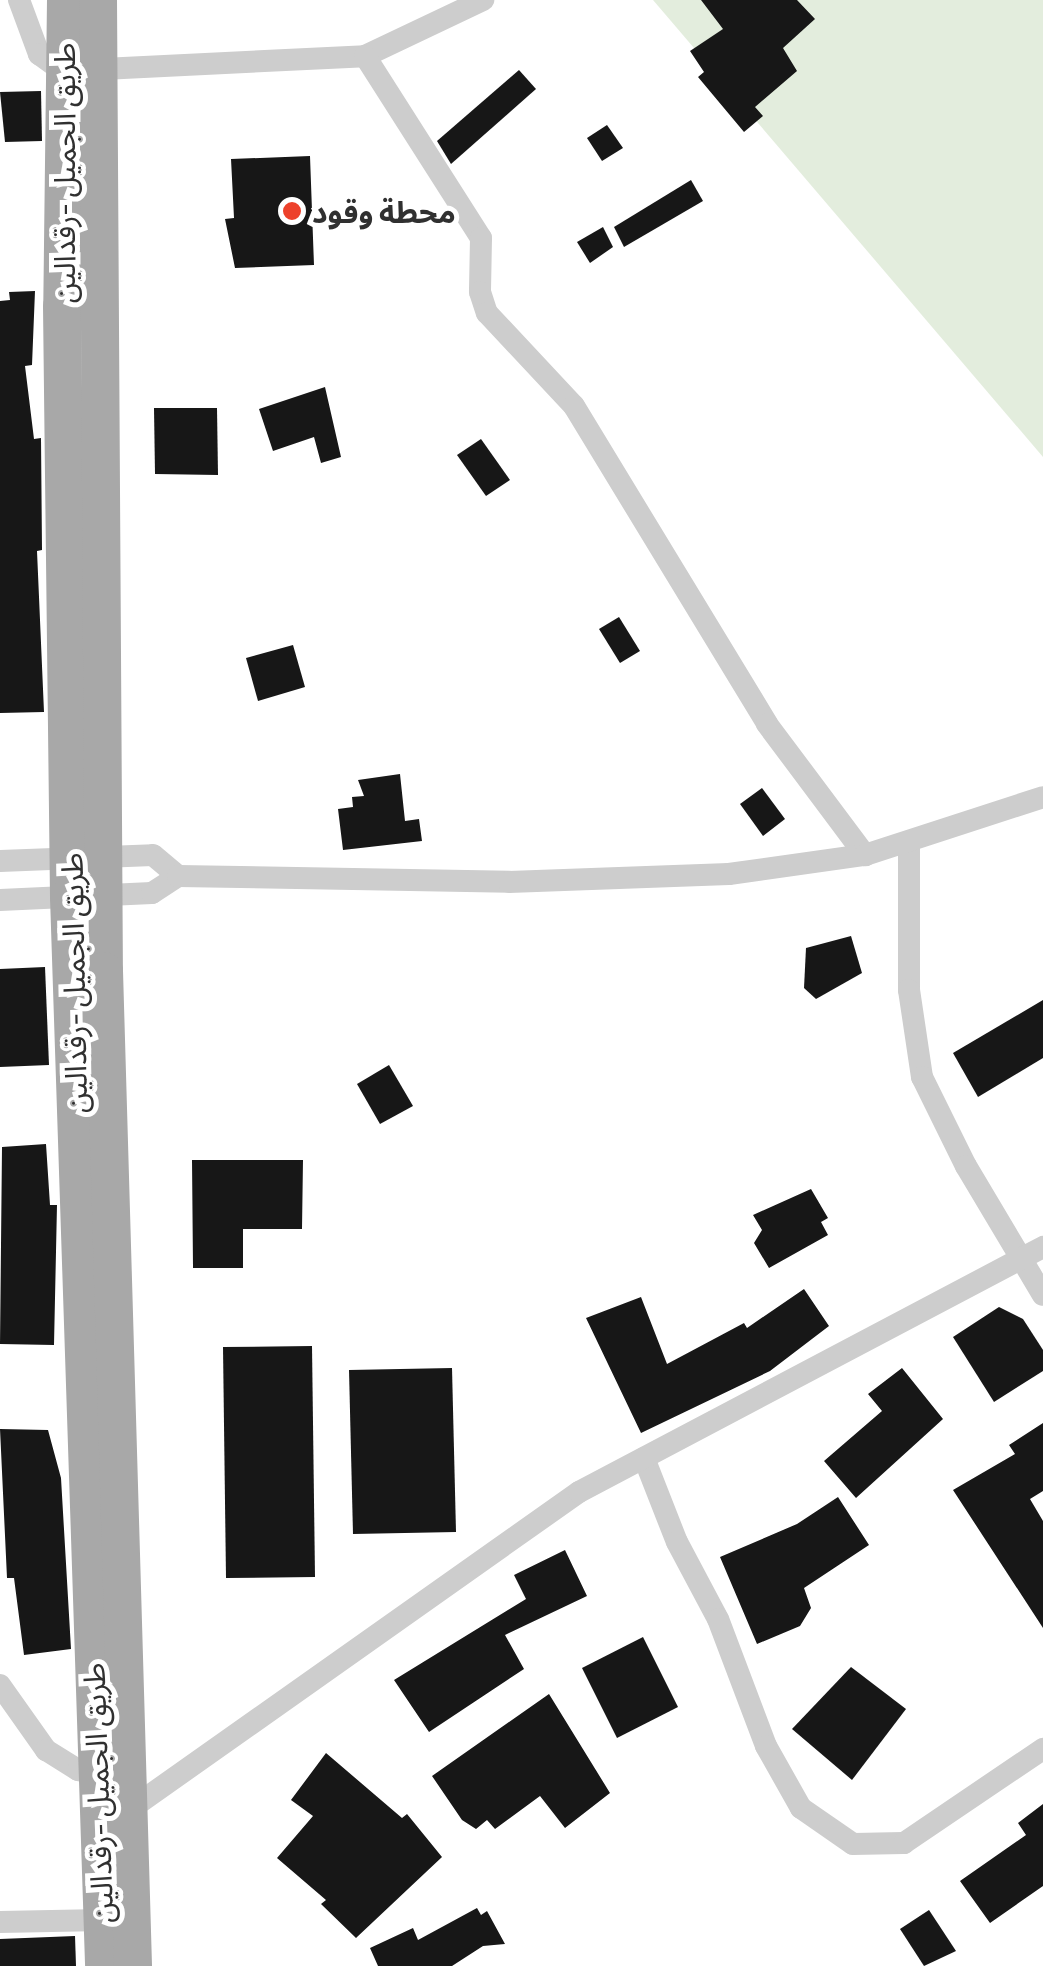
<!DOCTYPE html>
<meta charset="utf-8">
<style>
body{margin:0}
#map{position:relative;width:1043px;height:1966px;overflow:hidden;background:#fff;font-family:Commissioner,"Noto Sans Arabic",sans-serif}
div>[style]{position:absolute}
.green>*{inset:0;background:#e3eddd}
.building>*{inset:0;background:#171717}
.minor>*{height:22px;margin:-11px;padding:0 11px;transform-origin:11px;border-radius:11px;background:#cdcdcd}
.primary>*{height:38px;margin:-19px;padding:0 19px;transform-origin:19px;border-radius:19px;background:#a8a8a8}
.dots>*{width:28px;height:28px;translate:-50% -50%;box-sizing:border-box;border:5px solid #fff;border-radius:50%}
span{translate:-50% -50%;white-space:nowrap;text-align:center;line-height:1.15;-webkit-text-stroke:10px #fff;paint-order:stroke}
.street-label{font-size:30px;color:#303030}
.poi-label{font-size:30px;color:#303030;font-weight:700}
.left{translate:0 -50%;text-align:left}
</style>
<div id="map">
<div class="green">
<div style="clip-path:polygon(653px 0,1043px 0,1043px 457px)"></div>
</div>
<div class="building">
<div style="clip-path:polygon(701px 0,797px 0,815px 19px,783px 48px,797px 71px,755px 107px,763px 116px,744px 132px,698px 77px,704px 72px,690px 51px,723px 29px)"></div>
<div style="clip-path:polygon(519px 70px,536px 89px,451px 164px,437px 141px)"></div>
<div style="clip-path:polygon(41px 91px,42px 141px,5px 142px,0 92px)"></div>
<div style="clip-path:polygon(607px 125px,623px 148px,602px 161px,587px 138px)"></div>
<div style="clip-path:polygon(310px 156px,314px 265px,235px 268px,225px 219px,234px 218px,231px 159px)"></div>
<div style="clip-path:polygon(691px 180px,703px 201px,624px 247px,614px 227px)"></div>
<div style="clip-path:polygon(603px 227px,613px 247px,590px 263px,577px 242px)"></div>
<div style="clip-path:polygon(35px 291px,32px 365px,25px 366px,34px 439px,41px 438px,42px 550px,37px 551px,44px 712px,0 713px,0 301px,10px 300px,9px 292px)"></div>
<div style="clip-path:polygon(325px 387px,341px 457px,321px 463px,314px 437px,273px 451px,259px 409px)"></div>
<div style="clip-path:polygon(154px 408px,217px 408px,218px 475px,155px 474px)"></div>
<div style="clip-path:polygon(481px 439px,510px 480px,486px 496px,457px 455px)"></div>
<div style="clip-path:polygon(619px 617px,640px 651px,620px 663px,599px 629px)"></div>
<div style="clip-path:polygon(293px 645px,305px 687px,258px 701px,246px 658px)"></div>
<div style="clip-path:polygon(400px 774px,405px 821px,419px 819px,422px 841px,343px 850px,338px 809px,353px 807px,352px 797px,364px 796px,358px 780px)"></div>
<div style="clip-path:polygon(762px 788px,785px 819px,763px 836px,740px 804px)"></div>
<div style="clip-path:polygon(851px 936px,862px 973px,816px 999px,804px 988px,806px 948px)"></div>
<div style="clip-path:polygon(45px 967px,49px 1065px,0 1067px,0 969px)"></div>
<div style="clip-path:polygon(1043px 1000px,1043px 1058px,978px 1097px,953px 1053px)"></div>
<div style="clip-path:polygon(389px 1065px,413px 1106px,380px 1124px,357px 1084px)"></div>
<div style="clip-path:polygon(46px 1144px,50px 1205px,57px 1205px,54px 1345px,0 1344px,2px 1147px)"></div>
<div style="clip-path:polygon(192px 1160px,303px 1160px,302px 1229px,243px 1229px,243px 1268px,193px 1268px)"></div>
<div style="clip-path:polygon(811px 1189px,828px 1218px,821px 1222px,828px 1235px,769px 1268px,754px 1243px,762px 1230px,753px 1215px)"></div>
<div style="clip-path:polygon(804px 1289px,829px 1326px,770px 1371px,641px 1433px,586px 1318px,641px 1297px,667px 1364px,744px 1323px,747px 1328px)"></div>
<div style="clip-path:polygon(999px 1307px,1023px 1319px,1043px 1350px,1043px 1371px,994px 1402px,953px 1337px)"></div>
<div style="clip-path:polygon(312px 1346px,315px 1577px,226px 1578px,223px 1347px)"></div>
<div style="clip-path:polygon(452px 1368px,456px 1532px,353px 1534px,349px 1370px)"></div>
<div style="clip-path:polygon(902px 1368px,943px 1419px,856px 1498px,824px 1461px,882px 1411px,868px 1394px)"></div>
<div style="clip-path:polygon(1043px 1423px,1043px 1491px,1030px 1499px,1043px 1521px,1043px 1628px,953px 1490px,1015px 1454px,1009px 1445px)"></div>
<div style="clip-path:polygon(0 1429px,48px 1430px,61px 1478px,71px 1649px,24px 1655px,14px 1578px,7px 1578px)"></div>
<div style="clip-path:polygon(838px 1497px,869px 1545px,804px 1588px,811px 1608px,800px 1626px,757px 1644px,720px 1557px,797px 1524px)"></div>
<div style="clip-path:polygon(565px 1550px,587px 1596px,505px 1635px,524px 1669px,429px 1732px,394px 1680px,526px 1599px,514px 1575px)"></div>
<div style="clip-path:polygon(643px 1637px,678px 1707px,617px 1738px,582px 1668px)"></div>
<div style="clip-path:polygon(851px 1667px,906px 1709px,852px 1780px,792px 1729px)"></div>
<div style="clip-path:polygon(549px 1694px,610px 1793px,565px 1828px,540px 1796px,495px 1829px,487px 1820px,476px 1829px,462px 1820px,432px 1776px)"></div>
<div style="clip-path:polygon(326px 1753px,402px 1818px,407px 1814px,442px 1857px,356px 1938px,321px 1904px,326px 1900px,277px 1858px,313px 1816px,291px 1800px)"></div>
<div style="clip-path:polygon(1043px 1804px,1043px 1886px,990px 1923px,960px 1881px,1026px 1835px,1018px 1823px)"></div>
<div style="clip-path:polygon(477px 1908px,481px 1915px,487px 1911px,505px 1944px,483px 1946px,452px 1966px,378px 1966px,370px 1948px,413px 1928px,418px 1940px)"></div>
<div style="clip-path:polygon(929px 1910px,956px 1951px,924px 1966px,900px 1929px)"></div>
<div style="clip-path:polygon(75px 1936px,76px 1966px,0 1966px,0 1939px)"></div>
</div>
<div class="minor">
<div style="left:19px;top:0;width:58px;rotate:69.7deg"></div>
<div style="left:39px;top:54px;width:29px;rotate:36deg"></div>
<div style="left:62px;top:71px;width:303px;rotate:-2.8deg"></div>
<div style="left:365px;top:56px;width:131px;rotate:-25.4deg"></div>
<div style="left:365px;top:56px;width:216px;rotate:57.5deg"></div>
<div style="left:481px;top:238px;width:54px;rotate:91.1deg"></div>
<div style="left:480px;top:292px;width:22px;rotate:72deg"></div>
<div style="left:487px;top:313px;width:127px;rotate:46.9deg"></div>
<div style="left:574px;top:406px;width:372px;rotate:58.7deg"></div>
<div style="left:767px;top:724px;width:164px;rotate:53.2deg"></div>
<div style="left:909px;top:842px;width:148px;rotate:90deg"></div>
<div style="left:909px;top:990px;width:88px;rotate:81.5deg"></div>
<div style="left:922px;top:1077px;width:99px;rotate:63.7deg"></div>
<div style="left:966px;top:1166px;width:150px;rotate:59.2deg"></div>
<div style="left:0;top:861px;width:153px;rotate:-2.2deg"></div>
<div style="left:153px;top:855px;width:33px;rotate:40deg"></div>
<div style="left:0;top:900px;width:152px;rotate:-2.6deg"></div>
<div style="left:152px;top:893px;width:31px;rotate:-33deg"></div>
<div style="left:178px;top:876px;width:331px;rotate:1deg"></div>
<div style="left:509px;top:882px;width:220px;rotate:-2.1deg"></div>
<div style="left:729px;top:874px;width:137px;rotate:-8deg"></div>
<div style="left:865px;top:855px;width:187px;rotate:-18deg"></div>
<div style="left:644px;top:1458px;width:90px;rotate:68.6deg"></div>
<div style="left:677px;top:1542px;width:87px;rotate:62deg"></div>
<div style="left:718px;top:1619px;width:136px;rotate:69.3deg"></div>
<div style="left:766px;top:1746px;width:71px;rotate:60.6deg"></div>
<div style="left:801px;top:1808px;width:63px;rotate:34.7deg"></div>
<div style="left:853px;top:1844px;width:51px;rotate:-1.1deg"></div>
<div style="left:904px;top:1843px;width:168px;rotate:-34.1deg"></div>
<div style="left:0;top:1685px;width:80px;rotate:54.7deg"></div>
<div style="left:46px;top:1750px;width:38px;rotate:32deg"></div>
<div style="left:78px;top:1770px;width:22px;rotate:10deg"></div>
<div style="left:129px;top:1810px;width:551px;rotate:-35.25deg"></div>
<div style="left:579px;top:1492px;width:525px;rotate:-27.83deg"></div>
<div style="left:0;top:1922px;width:103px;rotate:-1.1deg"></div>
</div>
<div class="primary">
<div style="left:66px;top:0;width:306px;rotate:90.7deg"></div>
<div style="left:62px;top:306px;width:591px;rotate:89.32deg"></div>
<div style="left:69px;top:897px;width:1070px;rotate:88.12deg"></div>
<div style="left:98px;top:0;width:971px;rotate:89.65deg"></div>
<div style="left:104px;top:971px;width:995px;rotate:88.33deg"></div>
</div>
<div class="dots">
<div style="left:292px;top:211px;background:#ed412b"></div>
</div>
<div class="street-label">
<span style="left:63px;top:173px;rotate:-90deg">طريق الجميل -رقدالين</span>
<span style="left:73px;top:983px;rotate:-91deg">طريق الجميل -رقدالين</span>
<span style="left:97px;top:1793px;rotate:-92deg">طريق الجميل -رقدالين</span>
</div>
<div class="poi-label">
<span class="left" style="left:312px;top:211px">محطة وقود</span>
</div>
</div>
